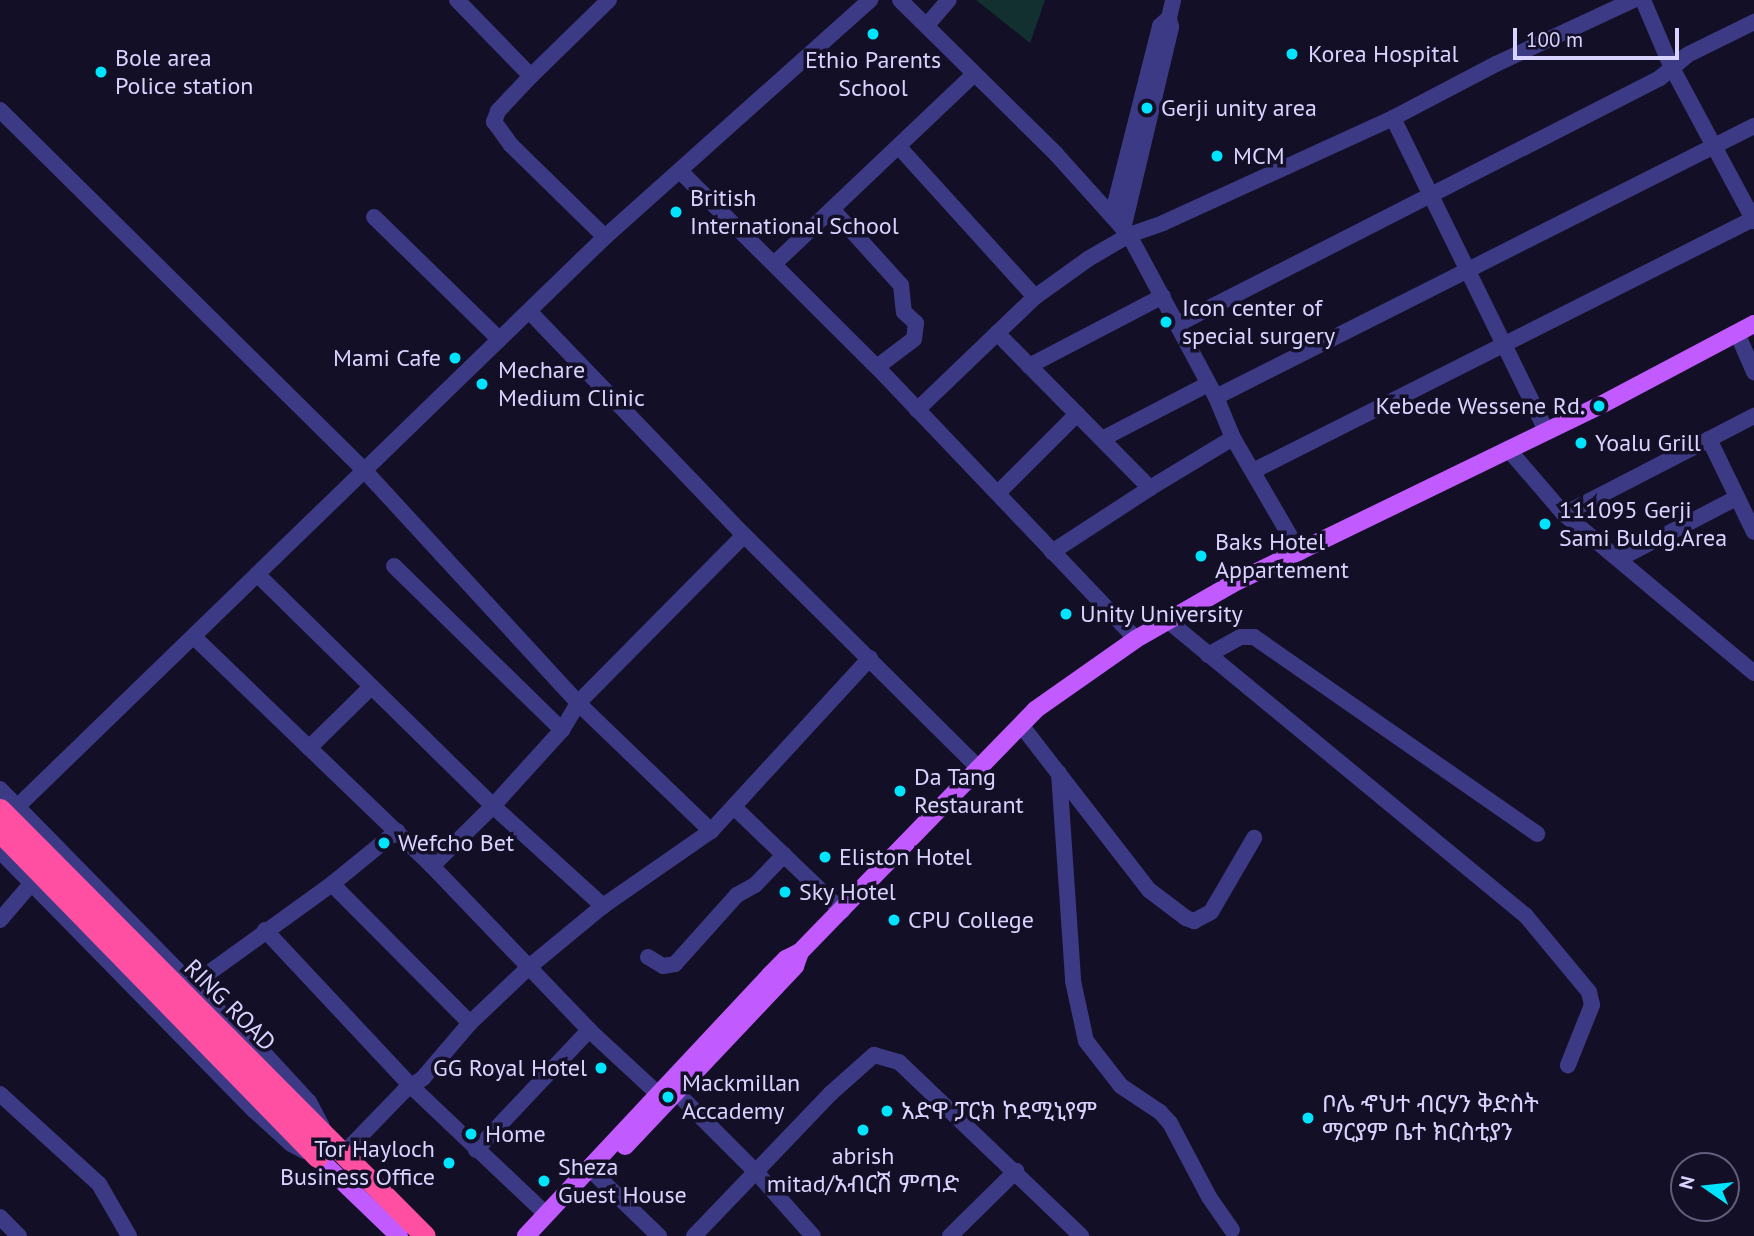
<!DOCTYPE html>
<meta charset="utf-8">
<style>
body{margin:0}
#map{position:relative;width:1754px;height:1236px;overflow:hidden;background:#130f26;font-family:"PT Sans","Noto Sans Ethiopic",sans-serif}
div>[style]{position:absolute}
.green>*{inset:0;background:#12302f}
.minor>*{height:16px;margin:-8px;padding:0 8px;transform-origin:8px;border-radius:8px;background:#3d3a85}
.major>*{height:18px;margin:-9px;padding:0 9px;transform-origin:9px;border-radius:9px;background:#c25bff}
.highway>*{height:21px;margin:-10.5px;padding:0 10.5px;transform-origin:10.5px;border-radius:10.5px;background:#ff4fa3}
.dots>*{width:19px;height:19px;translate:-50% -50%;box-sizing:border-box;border:4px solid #130f26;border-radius:50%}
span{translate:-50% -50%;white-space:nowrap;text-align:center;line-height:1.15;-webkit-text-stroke:7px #130f26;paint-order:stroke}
.poi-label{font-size:24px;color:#d9d4ff}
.left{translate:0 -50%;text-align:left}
.right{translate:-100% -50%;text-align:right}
.street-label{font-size:24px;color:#d9d4ff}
.north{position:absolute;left:1670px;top:1152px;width:70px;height:70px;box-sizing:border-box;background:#130f26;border:2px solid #625e7d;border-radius:50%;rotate:284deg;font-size:19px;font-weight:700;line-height:28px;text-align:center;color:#d9d4ff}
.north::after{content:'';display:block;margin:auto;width:24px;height:32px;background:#00e5ff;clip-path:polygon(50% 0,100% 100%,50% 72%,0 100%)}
.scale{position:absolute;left:1513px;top:28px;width:166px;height:32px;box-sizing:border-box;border:4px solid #d9d4ff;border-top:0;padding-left:9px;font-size:21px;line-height:24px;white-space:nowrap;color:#d9d4ff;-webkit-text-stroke:5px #130f26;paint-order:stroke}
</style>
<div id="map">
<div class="green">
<div style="clip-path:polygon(976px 0,1045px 0,1030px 43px)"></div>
</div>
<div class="minor">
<div style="left:457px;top:0;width:106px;rotate:45.8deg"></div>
<div style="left:900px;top:0;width:219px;rotate:44.6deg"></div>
<div style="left:1056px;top:154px;width:109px;rotate:48deg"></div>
<div style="left:1129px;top:235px;width:184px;rotate:61.8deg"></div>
<div style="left:1216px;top:397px;width:44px;rotate:67.5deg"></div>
<div style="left:1233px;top:438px;width:133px;rotate:59.8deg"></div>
<div style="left:1643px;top:0;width:72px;rotate:67deg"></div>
<div style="left:1671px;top:66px;width:176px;rotate:61.8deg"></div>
<div style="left:927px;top:25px;width:33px;rotate:-49deg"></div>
<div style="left:0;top:110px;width:512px;rotate:44.68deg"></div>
<div style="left:364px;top:470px;width:316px;rotate:47.4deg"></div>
<div style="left:578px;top:703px;width:185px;rotate:43.9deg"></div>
<div style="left:1393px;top:118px;width:347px;rotate:63.9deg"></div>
<div style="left:899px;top:147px;width:202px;rotate:47.8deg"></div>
<div style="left:681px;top:172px;width:276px;rotate:44.9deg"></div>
<div style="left:877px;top:367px;width:376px;rotate:46.4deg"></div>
<div style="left:832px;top:209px;width:103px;rotate:47.8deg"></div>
<div style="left:901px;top:285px;width:27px;rotate:84deg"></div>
<div style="left:904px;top:312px;width:16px;rotate:43deg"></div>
<div style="left:916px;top:323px;width:16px;rotate:97deg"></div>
<div style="left:914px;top:339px;width:46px;rotate:142.9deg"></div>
<div style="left:1112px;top:216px;width:196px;rotate:-75.8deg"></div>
<div style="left:1160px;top:26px;width:12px;rotate:-42deg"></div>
<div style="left:374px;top:217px;width:175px;rotate:44.3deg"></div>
<div style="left:1123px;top:229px;width:208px;rotate:-76.6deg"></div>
<div style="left:1171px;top:27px;width:9px;rotate:-103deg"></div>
<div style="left:1169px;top:18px;width:18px;rotate:-77deg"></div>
<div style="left:605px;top:237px;width:132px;rotate:-135.6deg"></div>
<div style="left:511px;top:145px;width:29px;rotate:-126deg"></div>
<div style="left:494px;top:122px;width:12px;rotate:-70deg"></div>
<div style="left:498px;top:111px;width:48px;rotate:-46.7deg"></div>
<div style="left:531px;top:76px;width:109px;rotate:-44.3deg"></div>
<div style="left:774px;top:264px;width:276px;rotate:-43.5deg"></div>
<div style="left:529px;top:311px;width:310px;rotate:46.2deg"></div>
<div style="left:744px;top:535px;width:331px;rotate:44.8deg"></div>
<div style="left:1178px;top:324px;width:541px;rotate:-27.04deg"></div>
<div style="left:1660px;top:78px;width:35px;rotate:-40deg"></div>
<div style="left:1687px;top:55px;width:75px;rotate:-26.2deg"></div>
<div style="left:997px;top:333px;width:218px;rotate:45.4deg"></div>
<div style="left:1737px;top:333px;width:43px;rotate:66.4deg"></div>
<div style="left:1029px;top:366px;width:151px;rotate:-27.6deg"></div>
<div style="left:1216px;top:397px;width:602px;rotate:-26.74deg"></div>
<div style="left:917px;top:410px;width:163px;rotate:-43.8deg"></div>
<div style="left:1035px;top:297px;width:65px;rotate:-35.6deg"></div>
<div style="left:1088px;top:259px;width:48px;rotate:-30.3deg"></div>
<div style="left:1129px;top:235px;width:36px;rotate:-19deg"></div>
<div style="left:1163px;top:223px;width:253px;rotate:-24.5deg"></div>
<div style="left:1393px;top:118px;width:116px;rotate:-27.7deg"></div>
<div style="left:1496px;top:64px;width:151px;rotate:-25deg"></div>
<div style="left:1104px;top:438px;width:117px;rotate:-27.4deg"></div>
<div style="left:1709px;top:439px;width:103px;rotate:64.2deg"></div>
<div style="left:1508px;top:449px;width:86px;rotate:49.3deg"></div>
<div style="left:1564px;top:514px;width:248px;rotate:39.9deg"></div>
<div style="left:1253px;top:471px;width:560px;rotate:-26.75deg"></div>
<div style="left:998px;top:493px;width:112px;rotate:-45deg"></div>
<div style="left:1564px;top:514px;width:214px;rotate:-27.3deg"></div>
<div style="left:1052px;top:552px;width:117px;rotate:-33.1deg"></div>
<div style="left:1150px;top:488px;width:97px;rotate:-31.1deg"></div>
<div style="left:1619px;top:559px;width:132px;rotate:-27.5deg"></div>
<div style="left:394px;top:566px;width:235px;rotate:44.3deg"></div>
<div style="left:257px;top:574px;width:331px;rotate:44.5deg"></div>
<div style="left:493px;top:806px;width:149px;rotate:42.3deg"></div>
<div style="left:1167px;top:620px;width:465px;rotate:39.5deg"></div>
<div style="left:1526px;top:916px;width:99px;rotate:50.3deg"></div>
<div style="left:1589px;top:992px;width:13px;rotate:77deg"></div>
<div style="left:1592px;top:1005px;width:65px;rotate:111.8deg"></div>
<div style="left:194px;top:637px;width:330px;rotate:43.9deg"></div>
<div style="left:432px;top:866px;width:227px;rotate:46.2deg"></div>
<div style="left:589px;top:1030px;width:93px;rotate:42.8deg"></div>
<div style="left:1208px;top:655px;width:37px;rotate:-29deg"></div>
<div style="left:1240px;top:637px;width:14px"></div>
<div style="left:1254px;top:637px;width:345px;rotate:34.8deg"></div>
<div style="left:1021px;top:725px;width:209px;rotate:52.2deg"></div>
<div style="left:1149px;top:890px;width:46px;rotate:37.1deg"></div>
<div style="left:1186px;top:918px;width:9px;rotate:21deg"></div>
<div style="left:1194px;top:921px;width:19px;rotate:-28deg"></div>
<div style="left:1211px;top:912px;width:86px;rotate:-59.8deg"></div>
<div style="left:309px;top:748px;width:87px;rotate:-44.5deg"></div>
<div style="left:1059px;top:773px;width:208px;rotate:86.1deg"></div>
<div style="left:1073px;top:981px;width:61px;rotate:77.8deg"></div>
<div style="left:1086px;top:1041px;width:57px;rotate:52.1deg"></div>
<div style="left:1121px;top:1086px;width:47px;rotate:33.7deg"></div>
<div style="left:1160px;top:1112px;width:15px;rotate:48deg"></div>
<div style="left:1170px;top:1123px;width:84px;rotate:62.2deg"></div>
<div style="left:1209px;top:1197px;width:40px;rotate:55.1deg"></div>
<div style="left:0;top:789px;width:291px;rotate:45.6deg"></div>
<div style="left:204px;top:997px;width:78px;rotate:42.9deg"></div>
<div style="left:261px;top:1050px;width:71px;rotate:47.3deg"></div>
<div style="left:309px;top:1102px;width:27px;rotate:62deg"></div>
<div style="left:18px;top:806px;width:818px;rotate:-44.11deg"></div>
<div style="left:605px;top:237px;width:356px;rotate:-41.8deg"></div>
<div style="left:735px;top:808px;width:149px;rotate:43.9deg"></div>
<div style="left:0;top:851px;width:364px;rotate:45.6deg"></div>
<div style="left:255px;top:1111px;width:49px;rotate:42.5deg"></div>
<div style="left:291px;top:1144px;width:15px;rotate:28deg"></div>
<div style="left:432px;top:866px;width:86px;rotate:-44.5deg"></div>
<div style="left:493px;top:806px;width:103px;rotate:-47.8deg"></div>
<div style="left:562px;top:730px;width:31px;rotate:-59deg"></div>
<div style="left:578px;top:703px;width:236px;rotate:-45.3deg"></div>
<div style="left:332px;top:884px;width:196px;rotate:45.2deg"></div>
<div style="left:0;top:920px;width:48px;rotate:-49.3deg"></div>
<div style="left:265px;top:930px;width:214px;rotate:46.9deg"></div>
<div style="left:411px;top:1086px;width:186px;rotate:43.5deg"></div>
<div style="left:648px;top:957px;width:17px;rotate:31deg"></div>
<div style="left:663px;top:966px;width:12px;rotate:-9deg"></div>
<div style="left:675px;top:964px;width:93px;rotate:-48.1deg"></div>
<div style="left:737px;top:895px;width:21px;rotate:-29deg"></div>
<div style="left:755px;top:885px;width:42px;rotate:-46deg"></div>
<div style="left:192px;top:985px;width:173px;rotate:-35.8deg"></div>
<div style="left:332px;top:884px;width:84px;rotate:-39.2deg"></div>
<div style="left:676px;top:1092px;width:115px;rotate:45deg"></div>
<div style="left:757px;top:1173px;width:84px;rotate:48.4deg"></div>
<div style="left:0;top:1094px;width:134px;rotate:42.3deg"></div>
<div style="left:99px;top:1184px;width:60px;rotate:60deg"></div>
<div style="left:476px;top:1150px;width:165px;rotate:-46.7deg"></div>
<div style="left:343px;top:1154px;width:88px;rotate:-45.9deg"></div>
<div style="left:404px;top:1091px;width:23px;rotate:-34deg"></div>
<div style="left:423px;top:1078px;width:72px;rotate:-49.5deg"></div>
<div style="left:470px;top:1023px;width:81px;rotate:-43.5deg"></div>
<div style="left:529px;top:967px;width:96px;rotate:-39.5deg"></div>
<div style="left:603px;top:906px;width:131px;rotate:-34.8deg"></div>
<div style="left:711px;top:831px;width:235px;rotate:-47.4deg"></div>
<div style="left:596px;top:1175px;width:88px;rotate:44.1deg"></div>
<div style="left:0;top:1217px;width:27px;rotate:45deg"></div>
<div style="left:694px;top:1236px;width:197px;rotate:-46.2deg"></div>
<div style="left:830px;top:1094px;width:59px;rotate:-41.6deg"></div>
<div style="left:874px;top:1055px;width:26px;rotate:16deg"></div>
<div style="left:899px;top:1062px;width:252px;rotate:43.7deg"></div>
<div style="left:950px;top:1236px;width:93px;rotate:-44.6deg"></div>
</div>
<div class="major">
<div style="left:625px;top:1146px;width:248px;rotate:-46.6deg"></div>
<div style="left:795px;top:966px;width:12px;rotate:-70deg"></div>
<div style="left:317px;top:1157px;width:114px;rotate:43.9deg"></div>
<div style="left:526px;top:1236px;width:357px;rotate:-46.9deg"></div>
<div style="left:770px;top:975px;width:23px;rotate:-45deg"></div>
<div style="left:786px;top:959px;width:16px;rotate:-27deg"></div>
<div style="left:800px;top:952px;width:337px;rotate:-45.8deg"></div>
<div style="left:1035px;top:710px;width:123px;rotate:-35.1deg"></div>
<div style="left:1136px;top:639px;width:111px;rotate:-29.8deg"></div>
<div style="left:1232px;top:584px;width:408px;rotate:-25.9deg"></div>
<div style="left:1599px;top:406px;width:175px;rotate:-27.9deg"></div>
</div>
<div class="highway">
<div style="left:0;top:809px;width:602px;rotate:45.13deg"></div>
<div style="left:0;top:832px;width:454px;rotate:45.7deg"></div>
</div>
<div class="dots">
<div style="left:873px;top:34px;background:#00e5ff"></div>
<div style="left:1292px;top:54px;background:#00e5ff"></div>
<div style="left:101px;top:72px;background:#00e5ff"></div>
<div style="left:1147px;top:108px;background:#00e5ff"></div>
<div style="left:1217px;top:156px;background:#00e5ff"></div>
<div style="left:676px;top:212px;background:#00e5ff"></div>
<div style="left:1166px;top:322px;background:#00e5ff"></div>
<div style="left:455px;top:358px;background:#00e5ff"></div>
<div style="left:482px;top:384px;background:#00e5ff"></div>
<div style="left:1599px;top:406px;background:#00e5ff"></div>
<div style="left:1581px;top:443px;background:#00e5ff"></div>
<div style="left:1545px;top:524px;background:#00e5ff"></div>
<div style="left:1201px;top:556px;background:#00e5ff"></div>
<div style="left:1066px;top:614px;background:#00e5ff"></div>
<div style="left:900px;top:791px;background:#00e5ff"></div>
<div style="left:384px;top:843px;background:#00e5ff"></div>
<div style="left:825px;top:857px;background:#00e5ff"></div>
<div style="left:785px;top:892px;background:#00e5ff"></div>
<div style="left:894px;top:920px;background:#00e5ff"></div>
<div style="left:601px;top:1068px;background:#00e5ff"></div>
<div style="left:668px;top:1097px;background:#00e5ff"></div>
<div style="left:887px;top:1111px;background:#00e5ff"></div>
<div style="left:1308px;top:1118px;background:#00e5ff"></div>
<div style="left:863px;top:1130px;background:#00e5ff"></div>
<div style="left:471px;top:1134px;background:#00e5ff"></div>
<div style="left:449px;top:1163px;background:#00e5ff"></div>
<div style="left:544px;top:1181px;background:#00e5ff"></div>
</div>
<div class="poi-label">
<span class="left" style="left:1308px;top:54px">Korea Hospital</span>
<span class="left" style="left:115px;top:72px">Bole area<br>Police station</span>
<span style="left:873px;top:74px">Ethio Parents<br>School</span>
<span class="left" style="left:1161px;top:108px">Gerji unity area</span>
<span class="left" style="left:1233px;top:156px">MCM</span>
<span class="left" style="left:690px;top:212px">British<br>International School</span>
<span class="left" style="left:1182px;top:322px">Icon center of<br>special surgery</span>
<span class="right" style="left:441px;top:358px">Mami Cafe</span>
<span class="left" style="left:498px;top:384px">Mechare<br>Medium Clinic</span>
<span class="right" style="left:1585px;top:406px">Kebede Wessene Rd.</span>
<span class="left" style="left:1595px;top:443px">Yoalu Grill</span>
<span class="left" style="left:1559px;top:524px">111095 Gerji<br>Sami Buldg.Area</span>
<span class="left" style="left:1215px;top:556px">Baks Hotel<br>Appartement</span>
<span class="left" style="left:1080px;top:614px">Unity University</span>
<span class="left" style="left:914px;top:791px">Da Tang<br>Restaurant</span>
<span class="left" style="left:398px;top:843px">Wefcho Bet</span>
<span class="left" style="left:839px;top:857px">Eliston Hotel</span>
<span class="left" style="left:799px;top:892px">Sky Hotel</span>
<span class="left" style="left:908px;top:920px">CPU College</span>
<span class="right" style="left:587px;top:1068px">GG Royal Hotel</span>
<span class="left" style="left:682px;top:1097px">Mackmillan<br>Accademy</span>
<span class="left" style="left:1322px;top:1118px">ቦሌ ኆህተ ብርሃን ቅድስት<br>ማርያም ቤተ ክርስቲያን</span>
<span class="left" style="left:901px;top:1111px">አድዋ ፓርክ ኮደሚኒየም</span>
<span class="left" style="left:485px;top:1134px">Home</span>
<span class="right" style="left:435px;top:1163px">Tor Hayloch<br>Business Office</span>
<span style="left:863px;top:1170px">abrish<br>mitad/አብርሽ ምጣድ</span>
<span class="left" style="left:558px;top:1181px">Sheza<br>Guest House</span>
</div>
<div class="street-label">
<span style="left:230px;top:1005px;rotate:45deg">RING ROAD</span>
</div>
<div class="north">N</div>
<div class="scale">100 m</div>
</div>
